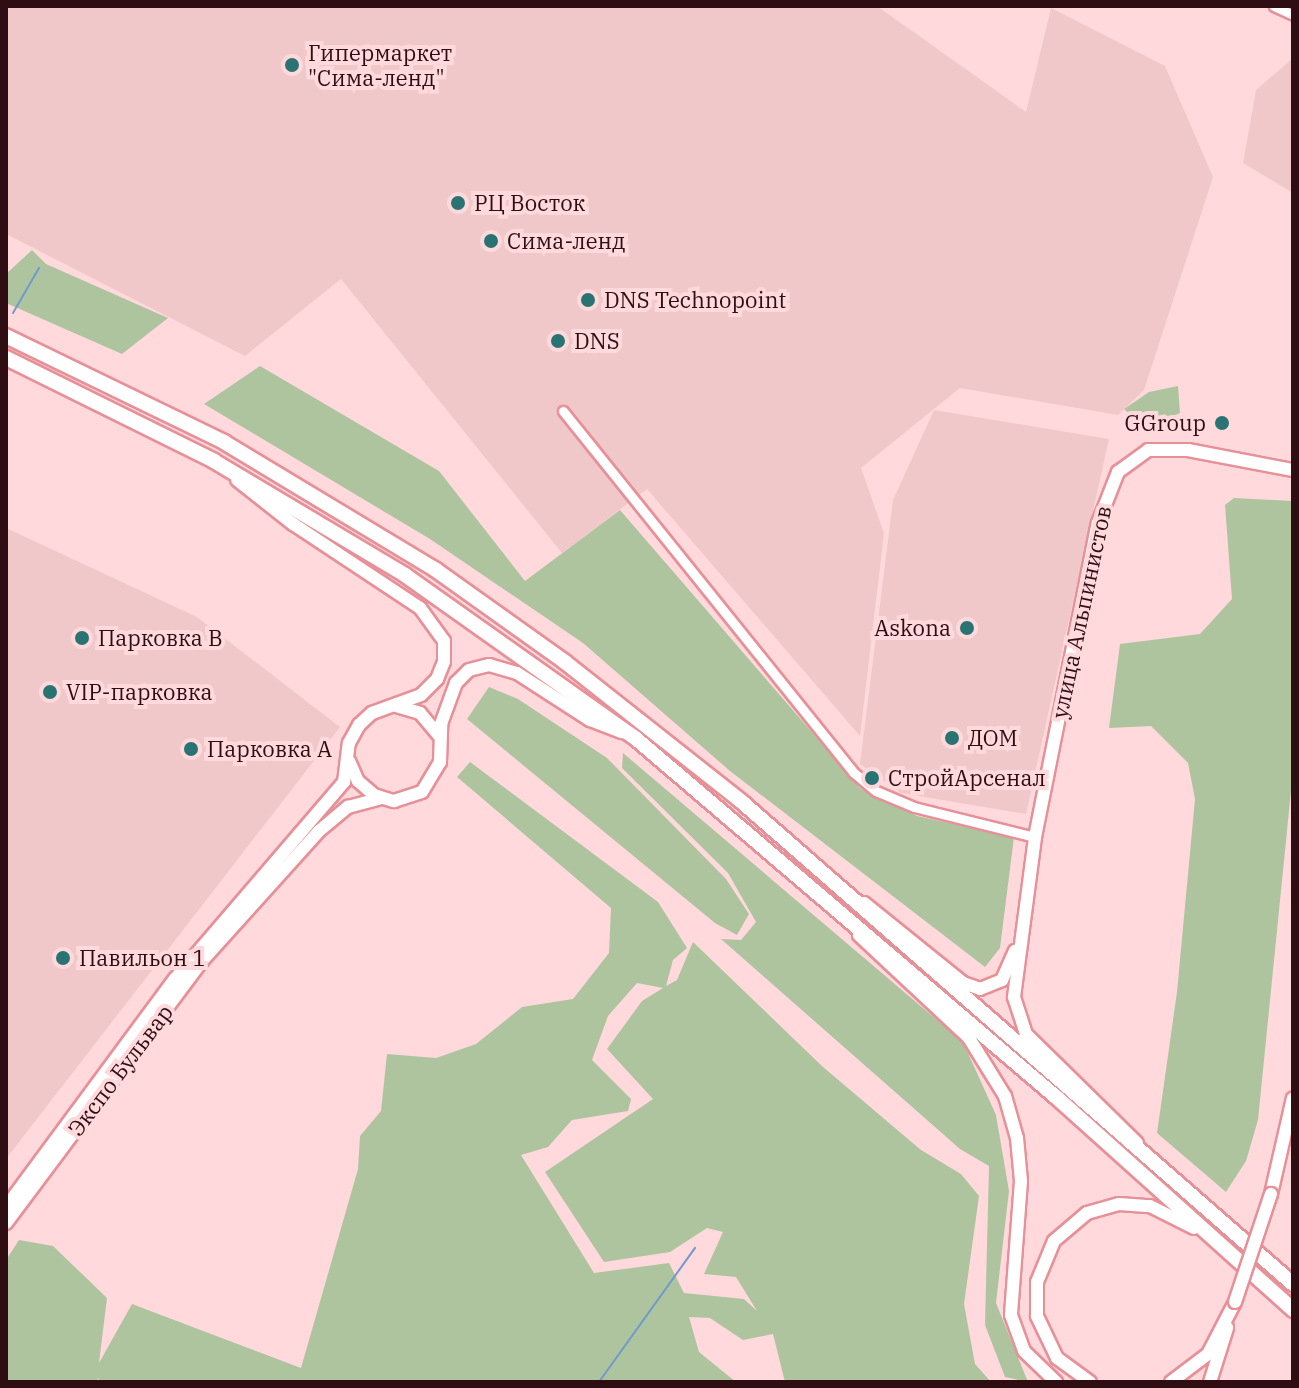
<!DOCTYPE html>
<meta charset="utf-8">
<style>
body{margin:0}
#map{position:relative;width:1299px;height:1388px;overflow:hidden;background:#ffd9db;font-family:"IBM Plex Serif",serif}
div>[style]{position:absolute}
.built>*{inset:0;background:#f1c8ca}
.green>*{inset:0;background:#adc49f}
.stream>*{height:2px;margin:-1px;padding:0 1px;transform-origin:1px;border-radius:1px;background:#719acc}
.roads{filter:drop-shadow(2px 0 #e79098) drop-shadow(-2px 0 #e79098) drop-shadow(0 2px #e79098) drop-shadow(0 -2px #e79098)}
.street>*{height:9px;margin:-4.5px;padding:0 4.5px;transform-origin:4.5px;border-radius:4.5px;background:#fff}
.secondary>*{height:12px;margin:-6px;padding:0 6px;transform-origin:6px;border-radius:6px;background:#fff}
.primary>*{height:14px;margin:-7px;padding:0 7px;transform-origin:7px;border-radius:7px;background:#fff}
.bridges{filter:drop-shadow(2px 0 #e79098) drop-shadow(-2px 0 #e79098) drop-shadow(0 2px #e79098) drop-shadow(0 -2px #e79098)}
.secondary-bridge>*{height:12px;margin:-6px;padding:0 6px;transform-origin:6px;border-radius:6px;background:#fff}
.dots>*{width:22px;height:22px;translate:-50% -50%;box-sizing:border-box;border:4px solid #ffd9db;border-radius:50%}
span{translate:-50% -50%;white-space:nowrap;text-align:center;line-height:1.15;-webkit-text-stroke:8px #ffd9db;paint-order:stroke}
.poi-label{font-size:22px;color:#2e0e13}
.left{translate:0 -50%;text-align:left}
.right{translate:-100% -50%;text-align:right}
.street-label{font-size:22px;color:#2e0e13}
.frame{position:absolute;inset:0;border:8px solid #2e0e13;pointer-events:none}
</style>
<div id="map">
<div class="built">
<div style="clip-path:polygon(6px 6px,877px 6px,1026px 112px,1051px 8px,1165px 66px,1213px 177px,1144px 390px,1118px 415px,960px 388px,861px 468px,884px 533px,860px 736px,647px 489px,562px 553px,341px 279px,245px 356px,6px 234px)"></div>
<div style="clip-path:polygon(1293px 58px,1293px 193px,1243px 163px,1256px 90px)"></div>
<div style="clip-path:polygon(934px 410px,1109px 439px,1026px 814px,901px 793px,860px 764px,893px 500px)"></div>
<div style="clip-path:polygon(6px 528px,197px 617px,340px 727px,6px 1159px)"></div>
</div>
<div class="green">
<div style="clip-path:polygon(32px 250px,46px 264px,168px 318px,122px 354px,6px 303px,6px 274px)"></div>
<div style="clip-path:polygon(260px 366px,439px 471px,525px 581px,620px 510px,861px 789px,917px 816px,1014px 837px,1000px 948px,985px 967px,730px 771px,583px 643px,430px 539px,204px 404px)"></div>
<div style="clip-path:polygon(1178px 386px,1180px 413px,1145px 429px,1124px 409px,1149px 392px)"></div>
<div style="clip-path:polygon(1234px 498px,1293px 501px,1293px 771px,1258px 1120px,1246px 1161px,1226px 1192px,1157px 1133px,1177px 992px,1195px 799px,1188px 763px,1151px 726px,1109px 728px,1120px 644px,1200px 634px,1232px 599px,1225px 505px)"></div>
<div style="clip-path:polygon(489px 687px,518px 699px,607px 758px,726px 879px,749px 914px,737px 935px,715px 923px,467px 719px)"></div>
<div style="clip-path:polygon(623px 753px,963px 1042px,996px 1115px,1009px 1191px,996px 1303px,1028px 1382px,1005px 1377px,985px 1325px,989px 1166px,960px 1149px,721px 939px,741px 940px,756px 922px,728px 873px,622px 768px)"></div>
<div style="clip-path:polygon(evenodd,470px 762px,658px 902px,687px 948px,673px 960px,666px 986px,677px 980px,693px 942px,823px 1067px,921px 1150px,961px 1174px,979px 1196px,964px 1304px,975px 1364px,991px 1382px,785px 1382px,773px 1334px,743px 1340px,710px 1318px,689px 1317px,699px 1352px,736px 1382px,100px 1382px,98px 1378px,97px 1382px,6px 1382px,6px 1260px,19px 1240px,53px 1246px,107px 1298px,99px 1363px,132px 1304px,301px 1368px,358px 1169px,360px 1136px,381px 1111px,387px 1054px,436px 1058px,476px 1044px,522px 1007px,573px 999px,609px 953px,611px 908px,457px 777px,470px 762px,637px 983px,663px 988px,642px 1001px,607px 1049px,653px 1099px,545px 1172px,604px 1262px,670px 1252px,707px 1228px,723px 1232px,704px 1274px,736px 1277px,757px 1311px,744px 1299px,684px 1293px,669px 1263px,594px 1273px,521px 1155px,548px 1147px,572px 1120px,628px 1111px,631px 1099px,592px 1060px,608px 1016px,637px 983px)"></div>
</div>
<div class="stream">
<div style="left:13px;top:313px;width:52px;rotate:-60deg"></div>
<div style="left:599px;top:1382px;width:165px;rotate:-54.4deg"></div>
</div>
<div class="roads">
<div class="street">
<div style="left:1274px;top:6px;width:21px;rotate:25deg"></div>
<div style="left:563px;top:411px;width:463px;rotate:51.2deg"></div>
<div style="left:853px;top:772px;width:30px;rotate:40deg"></div>
<div style="left:876px;top:791px;width:41px;rotate:22.8deg"></div>
<div style="left:914px;top:807px;width:125px;rotate:13.9deg"></div>
</div>
<div class="secondary">
<div style="left:396px;top:706px;width:25px;rotate:16deg"></div>
<div style="left:420px;top:713px;width:31px;rotate:50deg"></div>
<div style="left:349px;top:761px;width:22px;rotate:66deg"></div>
<div style="left:358px;top:781px;width:21px;rotate:41deg"></div>
<div style="left:374px;top:795px;width:21px;rotate:17deg"></div>
<div style="left:394px;top:801px;width:29px;rotate:-18deg"></div>
<div style="left:422px;top:792px;width:35px;rotate:-59deg"></div>
<div style="left:440px;top:762px;width:38px;rotate:-88deg"></div>
<div style="left:441px;top:724px;width:44px;rotate:-69.9deg"></div>
<div style="left:456px;top:683px;width:18px;rotate:-45deg"></div>
<div style="left:469px;top:670px;width:21px;rotate:-14deg"></div>
<div style="left:489px;top:665px;width:29px;rotate:16deg"></div>
<div style="left:517px;top:673px;width:87px;rotate:32.8deg"></div>
<div style="left:590px;top:720px;width:34px;rotate:21deg"></div>
<div style="left:864px;top:903px;width:127px;rotate:38.9deg"></div>
<div style="left:963px;top:983px;width:18px;rotate:19deg"></div>
<div style="left:980px;top:989px;width:24px;rotate:-22deg"></div>
<div style="left:1002px;top:980px;width:32px;rotate:-66deg"></div>
<div style="left:859px;top:935px;width:151px;rotate:43.1deg"></div>
<div style="left:969px;top:1038px;width:68px;rotate:58.2deg"></div>
<div style="left:1005px;top:1096px;width:44px;rotate:74.1deg"></div>
<div style="left:1017px;top:1138px;width:43px;rotate:84.7deg"></div>
<div style="left:1021px;top:1181px;width:134px;rotate:94.3deg"></div>
<div style="left:1011px;top:1315px;width:38px;rotate:70deg"></div>
<div style="left:1024px;top:1351px;width:45px;rotate:44.1deg"></div>
<div style="left:1137px;top:1143px;width:156px;rotate:-135.5deg"></div>
<div style="left:1026px;top:1034px;width:39px;rotate:-108deg"></div>
<div style="left:1014px;top:997px;width:161px;rotate:-82.5deg"></div>
<div style="left:1035px;top:837px;width:320px;rotate:-78.7deg"></div>
<div style="left:1098px;top:523px;width:55px;rotate:-68.6deg"></div>
<div style="left:1118px;top:472px;width:37px;rotate:-36deg"></div>
<div style="left:1148px;top:450px;width:40px"></div>
<div style="left:1188px;top:450px;width:107px;rotate:10.8deg"></div>
<div style="left:1271px;top:1194px;width:98px;rotate:-77.1deg"></div>
<div style="left:6px;top:1207px;width:284px;rotate:-53.5deg"></div>
<div style="left:175px;top:979px;width:260px;rotate:-49.4deg"></div>
<div style="left:344px;top:782px;width:39px;rotate:-83deg"></div>
<div style="left:349px;top:743px;width:21px;rotate:-61deg"></div>
<div style="left:359px;top:725px;width:18px;rotate:-43deg"></div>
<div style="left:372px;top:713px;width:52px;rotate:-20.2deg"></div>
<div style="left:421px;top:695px;width:23px;rotate:-45deg"></div>
<div style="left:437px;top:679px;width:18px;rotate:-68deg"></div>
<div style="left:444px;top:662px;width:21px;rotate:-90deg"></div>
<div style="left:444px;top:641px;width:41px;rotate:-126deg"></div>
<div style="left:420px;top:608px;width:152px;rotate:-146.5deg"></div>
<div style="left:293px;top:524px;width:71px;rotate:-141.8deg"></div>
<div style="left:6px;top:1223px;width:326px;rotate:-53.2deg"></div>
<div style="left:201px;top:962px;width:176px;rotate:-48deg"></div>
<div style="left:319px;top:831px;width:38px;rotate:-40deg"></div>
<div style="left:348px;top:807px;width:35px;rotate:-15deg"></div>
<div style="left:1090px;top:1382px;width:41px;rotate:-144deg"></div>
<div style="left:1057px;top:1358px;width:47px;rotate:-115.5deg"></div>
<div style="left:1037px;top:1316px;width:34px;rotate:-90deg"></div>
<div style="left:1037px;top:1282px;width:44px;rotate:-67.5deg"></div>
<div style="left:1054px;top:1241px;width:43px;rotate:-40.3deg"></div>
<div style="left:1087px;top:1213px;width:33px;rotate:-16deg"></div>
<div style="left:1119px;top:1204px;width:31px;rotate:4deg"></div>
<div style="left:1150px;top:1206px;width:49px;rotate:26.6deg"></div>
<div style="left:1171px;top:1382px;width:46px;rotate:-37.1deg"></div>
<div style="left:1208px;top:1354px;width:56px;rotate:-62.5deg"></div>
<div style="left:1210px;top:1382px;width:57px;rotate:-72.5deg"></div>
</div>
<div class="primary">
<div style="left:6px;top:336px;width:242px;rotate:25.9deg"></div>
<div style="left:224px;top:442px;width:248px;rotate:31.1deg"></div>
<div style="left:436px;top:570px;width:158px;rotate:35.5deg"></div>
<div style="left:565px;top:662px;width:226px;rotate:38.3deg"></div>
<div style="left:742px;top:802px;width:732px;rotate:41.18deg"></div>
<div style="left:6px;top:358px;width:232px;rotate:26.3deg"></div>
<div style="left:214px;top:461px;width:222px;rotate:30.8deg"></div>
<div style="left:405px;top:575px;width:281px;rotate:35.3deg"></div>
<div style="left:634px;top:737px;width:555px;rotate:40.47deg"></div>
<div style="left:1056px;top:1097px;width:319px;rotate:41.9deg"></div>
</div>
</div>
<div class="bridges">
<div class="secondary-bridge">
<div style="left:1235px;top:1302px;width:114px;rotate:-71.6deg"></div>
</div>
</div>
<div class="dots">
<div style="left:292px;top:65px;background:#297473"></div>
<div style="left:458px;top:203px;background:#297473"></div>
<div style="left:491px;top:241px;background:#297473"></div>
<div style="left:588px;top:300px;background:#297473"></div>
<div style="left:558px;top:341px;background:#297473"></div>
<div style="left:1222px;top:423px;background:#297473"></div>
<div style="left:967px;top:628px;background:#297473"></div>
<div style="left:82px;top:638px;background:#297473"></div>
<div style="left:50px;top:692px;background:#297473"></div>
<div style="left:952px;top:738px;background:#297473"></div>
<div style="left:191px;top:749px;background:#297473"></div>
<div style="left:872px;top:778px;background:#297473"></div>
<div style="left:63px;top:958px;background:#297473"></div>
</div>
<div class="poi-label">
<span class="left" style="left:308px;top:65px">Гипермаркет<br>"Сима-ленд"</span>
<span class="left" style="left:474px;top:203px">РЦ Восток</span>
<span class="left" style="left:507px;top:241px">Сима-ленд</span>
<span class="left" style="left:604px;top:300px">DNS Technopoint</span>
<span class="left" style="left:574px;top:341px">DNS</span>
<span class="right" style="left:1206px;top:423px">GGroup</span>
<span class="right" style="left:951px;top:628px">Askona</span>
<span class="left" style="left:98px;top:638px">Парковка B</span>
<span class="left" style="left:66px;top:692px">VIP-парковка</span>
<span class="left" style="left:968px;top:738px">ДОМ</span>
<span class="left" style="left:207px;top:749px">Парковка A</span>
<span class="left" style="left:888px;top:778px">СтройАрсенал</span>
<span class="left" style="left:79px;top:958px">Павильон 1</span>
</div>
<div class="street-label">
<span style="left:1081px;top:612px;rotate:-78deg">улица Альпинистов</span>
<span style="left:120px;top:1070px;rotate:-53deg">Экспо Бульвар</span>
</div>
<div class="frame"></div>
</div>
